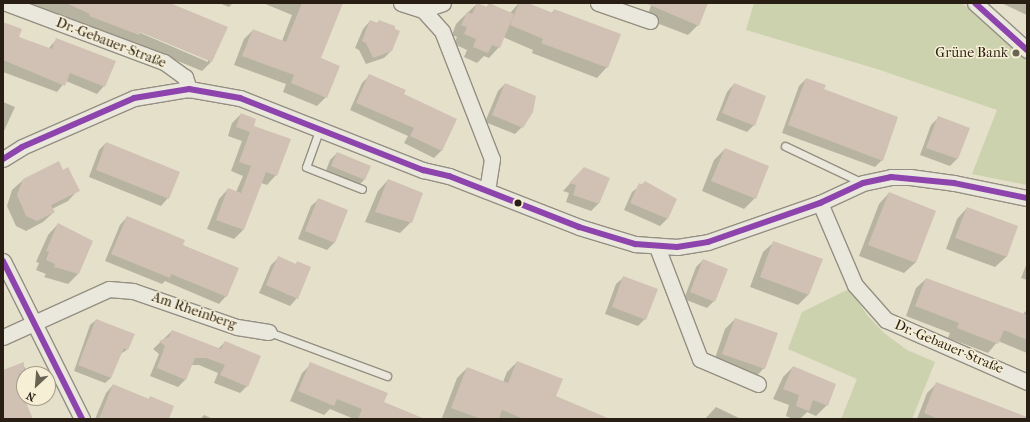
<!DOCTYPE html>
<meta charset="utf-8">
<style>
body{margin:0}
#map{position:relative;width:1030px;height:422px;overflow:hidden;background:#e5e0ca;font-family:"IM FELL French Canon",serif}
div>[style]{position:absolute}
.green>*{inset:0;background:#cbd2ad}
.shadow>*{inset:0;background:#0003}
.building>*{inset:0;background:#d1c1b4}
.roads{filter:drop-shadow(1px 0 #948f82) drop-shadow(-1px 0 #948f82) drop-shadow(0 1px #948f82) drop-shadow(0 -1px #948f82)}
.service>*{height:7px;margin:-3.5px;padding:0 3.5px;transform-origin:3.5px;border-radius:3.5px;background:#eae8dd}
.minor>*{height:15px;margin:-7.5px;padding:0 7.5px;transform-origin:7.5px;border-radius:7.5px;background:#eae8dd}
.bus-1>*{height:6px;margin:-3px;padding:0 3px;transform-origin:3px;border-radius:3px;background:#8e44ad}
.dots>*{width:11px;height:11px;translate:-50% -50%;box-sizing:border-box;border:2px solid #f6efd5;border-radius:50%}
span{translate:-50% -50%;white-space:nowrap;text-align:center;line-height:1.15;-webkit-text-stroke:3px #f6efd5;paint-order:stroke}
.street-label{font-size:14px;color:#281e13}
.poi-label{font-size:14px;color:#281e13}
.right{translate:-100% -50%;text-align:right}
.frame{position:absolute;inset:0;border:4px solid #281e13;pointer-events:none}
.north{position:absolute;left:16px;top:366px;width:40px;height:40px;box-sizing:border-box;background:#f6efd5;border:1px solid #a49b87;border-radius:50%;rotate:206deg;font-size:11px;font-weight:700;line-height:16px;text-align:center;color:#281e13}
.north::after{content:'';display:block;margin:auto;width:14px;height:18px;background:#6a6253;clip-path:polygon(50% 0,100% 100%,50% 72%,0 100%)}
</style>
<div id="map">
<div class="green">
<div style="clip-path:polygon(754px 3px,962px 3px,1027px 60px,1027px 185px,972px 174px,997px 110px,877px 69px,746px 30px)"></div>
<div style="clip-path:polygon(849px 289px,868px 316px,884px 333px,907px 350px,935px 362px,912px 419px,841px 419px,857px 379px,788px 349px,802px 312px)"></div>
</div>
<div class="shadow">
<div style="clip-path:polygon(evenodd,25px 3px,153px 3px,211px 62px,202px 71px,132px 42px,129px 44px,81px 25px,82px 23px,25px 3px,136px 30px,208px 60px,208px 62px,136px 31px,136px 30px)"></div>
<div style="clip-path:polygon(219px 3px,233px 3px,229px 7px)"></div>
<div style="clip-path:polygon(263px 3px,334px 3px,320px 58px,326px 97px,317px 106px,283px 92px,286px 84px,234px 65px,244px 39px,253px 30px,282px 41px,292px 15px)"></div>
<div style="clip-path:polygon(519px 3px,551px 14px,554px 10px,607px 67px,597px 78px,532px 53px,533px 50px,503px 37px,499px 47px,489px 58px,484px 56px,477px 63px,464px 57px,467px 50px,454px 44px,457px 37px,452px 35px,456px 24px,467px 13px,477px 4px,486px 8px,489px 4px,510px 13px)"></div>
<div style="clip-path:polygon(652px 3px,707px 3px,698px 25px,688px 35px,646px 19px)"></div>
<div style="clip-path:polygon(1001px 3px,1027px 3px,1027px 15px)"></div>
<div style="clip-path:polygon(370px 21px,376px 24px,379px 21px,392px 50px,384px 58px,366px 64px,359px 50px,355px 48px,363px 29px)"></div>
<div style="clip-path:polygon(3px 23px,18px 37px,48px 49px,57px 39px,104px 86px,97px 94px,66px 81px,57px 92px,3px 72px)"></div>
<div style="clip-path:polygon(369px 76px,403px 94px,442px 150px,434px 158px,404px 143px,408px 136px,350px 110px,362px 83px)"></div>
<div style="clip-path:polygon(806px 79px,823px 89px,882px 160px,875px 167px,782px 133px,799px 86px)"></div>
<div style="clip-path:polygon(505px 84px,522px 127px,515px 134px,485px 122px,498px 91px)"></div>
<div style="clip-path:polygon(734px 84px,754px 125px,747px 132px,716px 120px,727px 92px)"></div>
<div style="clip-path:polygon(3px 102px,15px 107px,3px 133px)"></div>
<div style="clip-path:polygon(241px 114px,276px 175px,267px 185px,261px 183px,243px 230px,234px 239px,207px 229px,219px 199px,228px 189px,236px 192px,243px 176px,231px 171px,242px 141px,228px 136px,232px 123px)"></div>
<div style="clip-path:polygon(939px 117px,968px 129px,957px 159px,950px 166px,920px 155px,931px 125px)"></div>
<div style="clip-path:polygon(106px 143px,168px 198px,161px 206px,89px 177px,99px 150px)"></div>
<div style="clip-path:polygon(725px 149px,755px 198px,744px 209px,702px 191px,714px 160px)"></div>
<div style="clip-path:polygon(337px 153px,370px 167px,364px 180px,357px 187px,325px 173px,330px 160px)"></div>
<div style="clip-path:polygon(62px 171px,78px 190px,68px 201px,52px 209px,54px 212px,43px 222px,26px 231px,16px 226px,7px 206px,12px 190px,23px 180px)"></div>
<div style="clip-path:polygon(577px 176px,609px 179px,598px 204px,591px 211px,566px 202px,569px 193px,563px 191px)"></div>
<div style="clip-path:polygon(388px 180px,411px 222px,400px 233px,365px 222px,378px 191px)"></div>
<div style="clip-path:polygon(645px 182px,676px 199px,667px 219px,660px 226px,624px 210px,632px 192px)"></div>
<div style="clip-path:polygon(889px 193px,935px 211px,915px 263px,904px 273px,859px 256px,879px 204px)"></div>
<div style="clip-path:polygon(319px 199px,347px 211px,334px 243px,327px 250px,298px 239px,311px 206px)"></div>
<div style="clip-path:polygon(967px 208px,1017px 227px,1006px 257px,995px 267px,946px 249px,957px 219px)"></div>
<div style="clip-path:polygon(127px 217px,182px 245px,226px 296px,219px 304px,165px 281px,162px 284px,105px 261px,120px 225px)"></div>
<div style="clip-path:polygon(58px 224px,78px 274px,68px 284px,44px 277px,46px 274px,36px 270px,39px 263px,36px 262px,48px 235px)"></div>
<div style="clip-path:polygon(774px 242px,821px 260px,808px 295px,798px 305px,750px 287px,763px 252px)"></div>
<div style="clip-path:polygon(278px 258px,295px 265px,298px 262px,297px 298px,290px 306px,259px 293px,271px 265px)"></div>
<div style="clip-path:polygon(703px 260px,714px 301px,707px 308px,684px 299px,696px 267px)"></div>
<div style="clip-path:polygon(1027px 263px,1027px 280px,1021px 278px)"></div>
<div style="clip-path:polygon(624px 277px,645px 319px,638px 326px,605px 314px,616px 284px)"></div>
<div style="clip-path:polygon(926px 279px,1023px 314px,1027px 310px,1027px 353px,998px 341px,988px 353px,948px 338px,950px 333px,906px 316px,916px 288px)"></div>
<div style="clip-path:polygon(735px 319px,764px 368px,754px 379px,713px 364px,725px 329px)"></div>
<div style="clip-path:polygon(96px 320px,127px 350px,120px 354px,111px 378px,105px 383px,74px 371px,90px 325px)"></div>
<div style="clip-path:polygon(172px 331px,218px 349px,225px 342px,247px 386px,240px 393px,214px 383px,218px 373px,199px 365px,191px 365px,185px 380px,178px 387px,150px 376px,159px 354px,153px 349px)"></div>
<div style="clip-path:polygon(517px 362px,555px 397px,586px 419px,442px 418px,457px 378px,467px 368px,503px 382px,507px 372px)"></div>
<div style="clip-path:polygon(23px 363px,27px 374px,24px 374px,23px 393px,31px 419px,3px 419px,3px 371px)"></div>
<div style="clip-path:polygon(311px 364px,383px 403px,399px 419px,354px 419px,330px 409px,324px 415px,290px 401px,302px 373px)"></div>
<div style="clip-path:polygon(793px 367px,827px 405px,816px 416px,807px 412px,800px 419px,793px 419px,786px 416px,789px 405px,773px 399px,783px 377px)"></div>
<div style="clip-path:polygon(937px 383px,1027px 418px,1027px 419px,917px 419px,927px 393px)"></div>
<div style="clip-path:polygon(113px 385px,148px 400px,150px 397px,168px 419px,95px 419px,106px 393px)"></div>
<div style="clip-path:polygon(716px 407px,741px 419px,705px 419px)"></div>
<div style="clip-path:polygon(204px 415px,213px 419px,200px 419px)"></div>
</div>
<div class="building">
<div style="clip-path:polygon(66px 3px,170px 3px,228px 27px,212px 62px,141px 32px,139px 35px,89px 16px,90px 14px)"></div>
<div style="clip-path:polygon(302px 3px,343px 3px,321px 58px,340px 66px,327px 98px,291px 83px,294px 75px,242px 56px,253px 29px,286px 42px)"></div>
<div style="clip-path:polygon(477px 3px,487px 7px,489px 3px,514px 14px,500px 48px,492px 45px,488px 53px,473px 47px,476px 39px,464px 34px,467px 27px,461px 25px,467px 12px,472px 14px)"></div>
<div style="clip-path:polygon(519px 3px,528px 3px,553px 13px,554px 9px,621px 34px,608px 68px,541px 43px,543px 39px,510px 25px)"></div>
<div style="clip-path:polygon(645px 3px,708px 3px,699px 26px)"></div>
<div style="clip-path:polygon(370px 20px,378px 23px,379px 20px,395px 26px,395px 29px,400px 31px,392px 51px,373px 58px,366px 43px,362px 41px)"></div>
<div style="clip-path:polygon(3px 22px,22px 29px,19px 37px,52px 49px,56px 38px,116px 61px,105px 87px,70px 73px,65px 86px,3px 60px)"></div>
<div style="clip-path:polygon(369px 74px,406px 90px,404px 94px,457px 119px,442px 151px,410px 136px,414px 128px,356px 103px)"></div>
<div style="clip-path:polygon(806px 78px,826px 85px,824px 89px,898px 117px,883px 161px,788px 125px)"></div>
<div style="clip-path:polygon(505px 83px,536px 96px,533px 112px,523px 128px,492px 115px)"></div>
<div style="clip-path:polygon(734px 83px,766px 96px,755px 126px,722px 113px)"></div>
<div style="clip-path:polygon(241px 113px,256px 119px,254px 126px,291px 139px,277px 176px,266px 172px,244px 230px,216px 220px,228px 188px,241px 193px,251px 166px,239px 162px,250px 132px,236px 127px)"></div>
<div style="clip-path:polygon(938px 116px,970px 128px,958px 159px,926px 148px)"></div>
<div style="clip-path:polygon(106px 142px,180px 172px,169px 199px,96px 170px)"></div>
<div style="clip-path:polygon(725px 148px,769px 166px,756px 199px,711px 181px)"></div>
<div style="clip-path:polygon(337px 152px,371px 166px,365px 180px,331px 166px)"></div>
<div style="clip-path:polygon(59px 161px,63px 170px,68px 167px,80px 191px,51px 205px,55px 212px,37px 221px,26px 216px,17px 195px,23px 179px)"></div>
<div style="clip-path:polygon(584px 167px,610px 178px,599px 204px,573px 195px,576px 185px,569px 183px)"></div>
<div style="clip-path:polygon(388px 179px,423px 193px,412px 223px,375px 212px)"></div>
<div style="clip-path:polygon(645px 181px,677px 199px,668px 219px,630px 203px,639px 183px,643px 185px)"></div>
<div style="clip-path:polygon(889px 192px,936px 211px,916px 263px,868px 245px)"></div>
<div style="clip-path:polygon(318px 198px,348px 210px,335px 243px,305px 231px)"></div>
<div style="clip-path:polygon(967px 207px,1018px 226px,1007px 257px,955px 238px)"></div>
<div style="clip-path:polygon(127px 216px,185px 240px,183px 245px,239px 268px,227px 297px,171px 274px,170px 278px,111px 254px)"></div>
<div style="clip-path:polygon(58px 223px,93px 241px,79px 274px,54px 267px,55px 264px,46px 260px,49px 252px,46px 251px)"></div>
<div style="clip-path:polygon(773px 241px,823px 259px,809px 295px,760px 277px)"></div>
<div style="clip-path:polygon(278px 256px,296px 264px,297px 261px,311px 267px,298px 299px,266px 285px)"></div>
<div style="clip-path:polygon(703px 259px,728px 269px,715px 302px,690px 292px)"></div>
<div style="clip-path:polygon(623px 276px,658px 289px,646px 320px,612px 307px)"></div>
<div style="clip-path:polygon(926px 278px,1027px 315px,1027px 340px,1004px 330px,998px 344px,957px 328px,959px 323px,915px 306px)"></div>
<div style="clip-path:polygon(735px 318px,778px 333px,765px 369px,722px 354px)"></div>
<div style="clip-path:polygon(96px 319px,135px 334px,128px 350px,124px 348px,111px 378px,78px 365px)"></div>
<div style="clip-path:polygon(172px 330px,221px 349px,225px 341px,261px 356px,248px 387px,220px 375px,225px 365px,206px 358px,195px 358px,186px 380px,157px 368px,165px 346px,159px 341px,169px 337px)"></div>
<div style="clip-path:polygon(517px 361px,563px 379px,556px 396px,610px 419px,524px 419px,502px 410px,499px 419px,481px 419px,451px 408px,467px 367px,508px 383px)"></div>
<div style="clip-path:polygon(24px 362px,24px 398px,33px 419px,3px 419px,3px 370px)"></div>
<div style="clip-path:polygon(310px 362px,388px 393px,384px 402px,425px 419px,358px 419px,362px 409px,337px 399px,334px 406px,298px 391px)"></div>
<div style="clip-path:polygon(793px 366px,836px 384px,828px 406px,813px 400px,809px 411px,796px 406px,799px 395px,783px 389px)"></div>
<div style="clip-path:polygon(936px 382px,1027px 417px,1027px 419px,938px 419px,924px 413px)"></div>
<div style="clip-path:polygon(113px 384px,149px 399px,150px 396px,174px 406px,169px 419px,99px 419px)"></div>
</div>
<div class="roads">
<div class="service">
<div style="left:320px;top:128px;width:41px;rotate:109.7deg"></div>
<div style="left:306px;top:167px;width:60px;rotate:21.4deg"></div>
<div style="left:785px;top:146px;width:86px;rotate:25.4deg"></div>
<div style="left:269px;top:332px;width:126px;rotate:20.4deg"></div>
</div>
<div class="minor">
<div style="left:6px;top:3px;width:169px;rotate:20.5deg"></div>
<div style="left:164px;top:62px;width:26px;rotate:36deg"></div>
<div style="left:185px;top:77px;width:13px;rotate:72deg"></div>
<div style="left:401px;top:3px;width:23px;rotate:18deg"></div>
<div style="left:423px;top:10px;width:28px;rotate:48deg"></div>
<div style="left:442px;top:31px;width:137px;rotate:68.7deg"></div>
<div style="left:492px;top:159px;width:32px;rotate:99deg"></div>
<div style="left:598px;top:3px;width:55px;rotate:19.1deg"></div>
<div style="left:975px;top:3px;width:70px;rotate:42.1deg"></div>
<div style="left:423px;top:10px;width:21px;rotate:-19deg"></div>
<div style="left:3px;top:159px;width:22px;rotate:-32deg"></div>
<div style="left:22px;top:147px;width:122px;rotate:-23.6deg"></div>
<div style="left:134px;top:98px;width:56px;rotate:-9.3deg"></div>
<div style="left:189px;top:89px;width:52px;rotate:10deg"></div>
<div style="left:240px;top:98px;width:197px;rotate:21.5deg"></div>
<div style="left:423px;top:170px;width:27px;rotate:13deg"></div>
<div style="left:449px;top:176px;width:140px;rotate:21.4deg"></div>
<div style="left:579px;top:227px;width:59px;rotate:16.9deg"></div>
<div style="left:635px;top:244px;width:42px;rotate:4.1deg"></div>
<div style="left:677px;top:247px;width:31px;rotate:-9deg"></div>
<div style="left:708px;top:242px;width:119px;rotate:-19.2deg"></div>
<div style="left:820px;top:203px;width:47px;rotate:-24.9deg"></div>
<div style="left:863px;top:183px;width:29px;rotate:-12deg"></div>
<div style="left:891px;top:177px;width:19px"></div>
<div style="left:910px;top:177px;width:44px;rotate:7.8deg"></div>
<div style="left:954px;top:183px;width:75px;rotate:11.6deg"></div>
<div style="left:820px;top:203px;width:89px;rotate:66.9deg"></div>
<div style="left:855px;top:285px;width:47px;rotate:48.5deg"></div>
<div style="left:886px;top:320px;width:154px;rotate:23.7deg"></div>
<div style="left:657px;top:247px;width:120px;rotate:69deg"></div>
<div style="left:700px;top:359px;width:63px;rotate:23.3deg"></div>
<div style="left:3px;top:261px;width:177px;rotate:63.4deg"></div>
<div style="left:3px;top:337px;width:116px;rotate:-24.4deg"></div>
<div style="left:109px;top:289px;width:24px;rotate:5deg"></div>
<div style="left:133px;top:291px;width:110px;rotate:19.1deg"></div>
<div style="left:237px;top:327px;width:32px;rotate:9deg"></div>
</div>
</div>
<div class="bus-1">
<div style="left:975px;top:3px;width:70px;rotate:42.1deg"></div>
<div style="left:3px;top:159px;width:22px;rotate:-32deg"></div>
<div style="left:22px;top:147px;width:122px;rotate:-23.6deg"></div>
<div style="left:134px;top:98px;width:56px;rotate:-9.3deg"></div>
<div style="left:189px;top:89px;width:52px;rotate:10deg"></div>
<div style="left:240px;top:98px;width:197px;rotate:21.5deg"></div>
<div style="left:423px;top:170px;width:27px;rotate:13deg"></div>
<div style="left:449px;top:176px;width:140px;rotate:21.4deg"></div>
<div style="left:579px;top:227px;width:59px;rotate:16.9deg"></div>
<div style="left:635px;top:244px;width:42px;rotate:4.1deg"></div>
<div style="left:677px;top:247px;width:31px;rotate:-9deg"></div>
<div style="left:708px;top:242px;width:119px;rotate:-19.2deg"></div>
<div style="left:820px;top:203px;width:47px;rotate:-24.9deg"></div>
<div style="left:863px;top:183px;width:29px;rotate:-12deg"></div>
<div style="left:891px;top:177px;width:63px;rotate:5.4deg"></div>
<div style="left:954px;top:183px;width:75px;rotate:11.6deg"></div>
<div style="left:3px;top:261px;width:177px;rotate:63.4deg"></div>
</div>
<div class="dots">
<div style="left:1016px;top:53px;background:#6a6253"></div>
<div style="left:518px;top:203px;background:#281e13"></div>
</div>
<div class="street-label">
<span style="left:111px;top:43px;rotate:21deg">Dr.-Gebauer-Straße</span>
<span style="left:194px;top:311px;rotate:19deg">Am Rheinberg</span>
<span style="left:949px;top:347px;rotate:23deg">Dr.-Gebauer-Straße</span>
</div>
<div class="poi-label">
<span class="right" style="left:1008px;top:53px">Grüne Bank</span>
</div>
<div class="frame"></div>
<div class="north">N</div>
</div>
